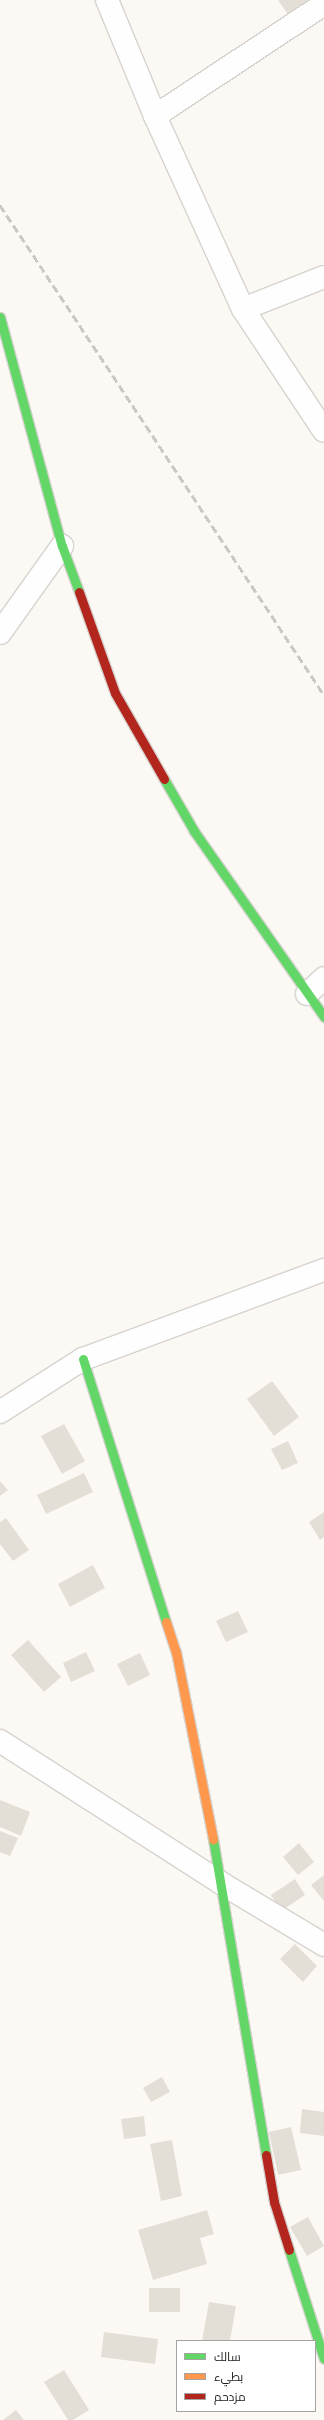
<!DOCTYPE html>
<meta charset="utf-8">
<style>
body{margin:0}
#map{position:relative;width:324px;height:2420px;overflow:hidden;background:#fcf9f5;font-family:Figtree,Cairo,sans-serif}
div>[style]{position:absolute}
.building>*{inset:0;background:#e3dfd7}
.roads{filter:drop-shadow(1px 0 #d6d3cf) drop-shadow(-1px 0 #d6d3cf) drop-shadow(0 1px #d6d3cf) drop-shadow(0 -1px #d6d3cf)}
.street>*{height:22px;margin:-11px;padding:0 11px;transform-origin:11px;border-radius:11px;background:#fffefe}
.fast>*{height:9px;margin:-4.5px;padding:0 4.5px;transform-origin:4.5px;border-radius:4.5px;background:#63d668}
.slow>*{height:9px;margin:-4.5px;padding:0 4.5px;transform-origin:4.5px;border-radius:4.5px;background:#ff974d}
.jam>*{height:9px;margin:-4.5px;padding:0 4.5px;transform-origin:4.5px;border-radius:4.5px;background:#b3261e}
.rail>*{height:3px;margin-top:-1.5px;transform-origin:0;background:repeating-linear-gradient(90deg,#cbc9c8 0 8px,transparent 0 12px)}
span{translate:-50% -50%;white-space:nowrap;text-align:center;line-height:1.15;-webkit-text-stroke:3px #fff;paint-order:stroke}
.legend{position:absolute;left:176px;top:2340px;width:140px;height:72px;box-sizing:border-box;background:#fff;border:1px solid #a5a4a3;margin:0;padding:5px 7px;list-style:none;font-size:12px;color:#1f1c18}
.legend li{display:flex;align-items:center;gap:8px;height:20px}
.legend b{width:20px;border:1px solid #a5a4a3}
</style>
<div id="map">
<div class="building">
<div style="clip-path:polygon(278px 0,310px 0,311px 2px,289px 16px)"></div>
<div style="clip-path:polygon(272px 1381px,299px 1417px,274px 1436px,247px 1399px)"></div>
<div style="clip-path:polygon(64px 1424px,85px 1461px,62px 1474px,41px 1436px)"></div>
<div style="clip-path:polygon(288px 1441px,298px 1463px,282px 1470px,271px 1449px)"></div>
<div style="clip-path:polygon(84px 1473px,93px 1492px,46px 1514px,37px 1495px)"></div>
<div style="clip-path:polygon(0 1481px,8px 1490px,0 1496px)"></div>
<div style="clip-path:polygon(324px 1512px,324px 1537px,320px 1540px,309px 1522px)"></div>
<div style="clip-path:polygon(6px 1518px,29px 1550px,13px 1561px,0 1544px,0 1522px)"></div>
<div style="clip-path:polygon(93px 1565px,105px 1588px,70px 1607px,58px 1584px)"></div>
<div style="clip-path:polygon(238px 1611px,248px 1632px,226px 1642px,216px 1621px)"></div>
<div style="clip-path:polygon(28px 1640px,61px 1677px,44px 1692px,11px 1655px)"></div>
<div style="clip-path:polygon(86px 1652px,95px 1671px,71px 1682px,63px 1663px)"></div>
<div style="clip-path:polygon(140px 1653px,150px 1675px,128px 1686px,117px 1664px)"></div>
<div style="clip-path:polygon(0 1800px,30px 1812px,21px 1836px,0 1827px)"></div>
<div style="clip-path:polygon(0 1831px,18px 1838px,10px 1856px,0 1852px)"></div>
<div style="clip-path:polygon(299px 1843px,314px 1862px,298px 1875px,283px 1857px)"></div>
<div style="clip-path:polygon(324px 1875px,324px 1901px,311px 1885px)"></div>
<div style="clip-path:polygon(295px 1879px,305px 1895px,281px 1911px,271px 1895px)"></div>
<div style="clip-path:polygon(295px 1944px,317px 1966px,303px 1982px,280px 1959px)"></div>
<div style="clip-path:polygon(162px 2077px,170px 2092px,151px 2102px,143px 2088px)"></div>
<div style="clip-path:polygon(302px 2109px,324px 2112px,324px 2136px,300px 2133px)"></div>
<div style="clip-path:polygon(144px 2116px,146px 2136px,124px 2139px,121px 2119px)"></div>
<div style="clip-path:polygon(291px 2127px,301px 2170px,278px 2175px,269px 2132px)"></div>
<div style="clip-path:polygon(172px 2140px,182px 2196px,161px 2201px,150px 2144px)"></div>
<div style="clip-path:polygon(207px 2210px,214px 2234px,200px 2238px,207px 2264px,153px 2280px,138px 2230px)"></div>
<div style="clip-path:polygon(308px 2217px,324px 2246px,307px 2256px,290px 2227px)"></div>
<div style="clip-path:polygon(149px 2288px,180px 2288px,180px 2312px,149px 2312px)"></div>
<div style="clip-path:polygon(209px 2302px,236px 2306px,230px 2341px,202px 2341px)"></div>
<div style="clip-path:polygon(104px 2332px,158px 2339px,155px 2364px,101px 2357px)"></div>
<div style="clip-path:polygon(64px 2370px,89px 2410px,73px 2420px,68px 2420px,44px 2382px)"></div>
<div style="clip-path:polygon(16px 2410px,24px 2420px,3px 2420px)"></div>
</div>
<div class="roads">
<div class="street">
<div style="left:107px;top:0;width:126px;rotate:67.5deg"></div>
<div style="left:155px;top:116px;width:212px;rotate:65.5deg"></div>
<div style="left:243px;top:309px;width:146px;rotate:56.4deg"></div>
<div style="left:155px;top:116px;width:203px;rotate:-33.5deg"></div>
<div style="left:243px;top:309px;width:87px;rotate:-21.6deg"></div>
<div style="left:0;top:633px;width:107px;rotate:-54.5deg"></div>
<div style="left:307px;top:994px;width:23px;rotate:-43deg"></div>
<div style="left:0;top:1412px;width:98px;rotate:-32.6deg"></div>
<div style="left:83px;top:1359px;width:257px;rotate:-20.3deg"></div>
<div style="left:0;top:1741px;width:263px;rotate:32.7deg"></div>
<div style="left:221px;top:1883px;width:120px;rotate:31deg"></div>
</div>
<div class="fast">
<div style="left:0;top:317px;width:237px;rotate:74.9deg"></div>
<div style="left:62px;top:546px;width:49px;rotate:69.7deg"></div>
<div style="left:164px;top:779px;width:60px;rotate:60deg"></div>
<div style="left:194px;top:831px;width:227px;rotate:55deg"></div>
<div style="left:83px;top:1359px;width:276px;rotate:72.5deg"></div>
<div style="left:213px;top:1839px;width:320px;rotate:80.5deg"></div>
<div style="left:289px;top:2250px;width:114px;rotate:72.2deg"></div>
</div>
<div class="slow">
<div style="left:166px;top:1622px;width:32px;rotate:72deg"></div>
<div style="left:176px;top:1652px;width:191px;rotate:78.8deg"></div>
</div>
<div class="jam">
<div style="left:79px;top:592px;width:107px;rotate:70.4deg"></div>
<div style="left:115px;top:693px;width:99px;rotate:60.3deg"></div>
<div style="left:266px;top:2155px;width:48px;rotate:80.3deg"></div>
<div style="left:274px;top:2202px;width:50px;rotate:72.6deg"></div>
</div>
</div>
<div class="rail">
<div style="left:0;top:205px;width:587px;rotate:56.53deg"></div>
</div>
<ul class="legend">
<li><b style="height:5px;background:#63d668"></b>سالك</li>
<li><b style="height:5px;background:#ff974d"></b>بطيء</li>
<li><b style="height:5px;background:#b3261e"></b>مزدحم</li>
</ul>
</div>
